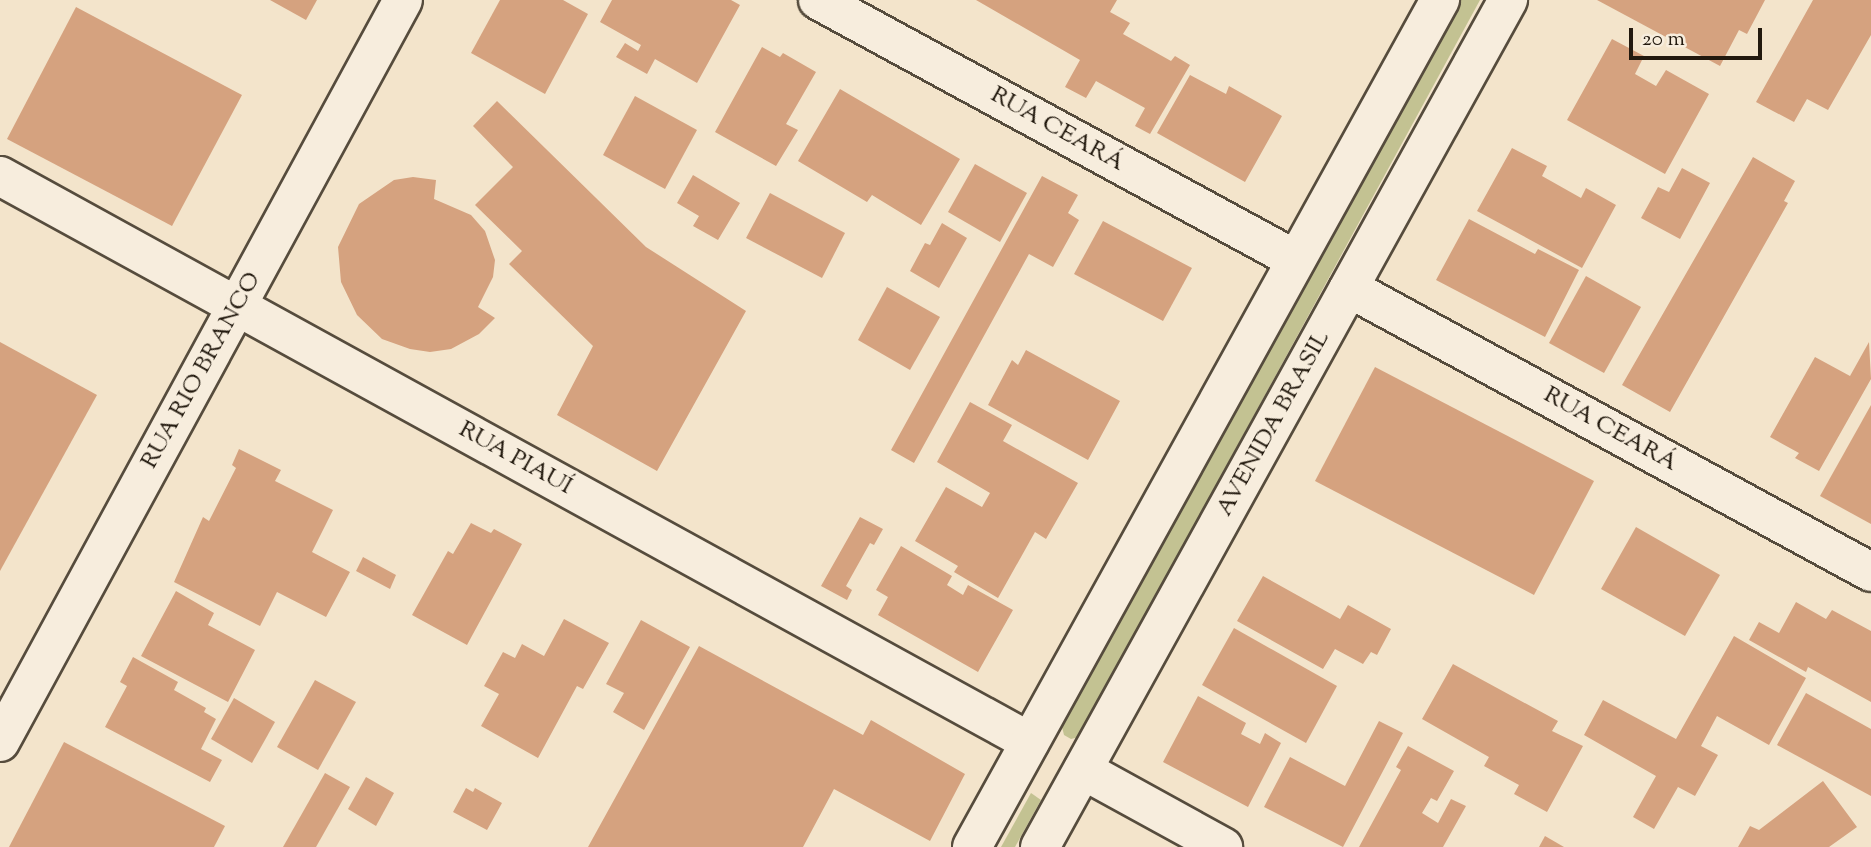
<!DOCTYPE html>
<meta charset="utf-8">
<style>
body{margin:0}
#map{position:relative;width:1871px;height:847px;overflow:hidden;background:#f3e4cb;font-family:"Sorts Mill Goudy",serif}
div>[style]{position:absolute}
.green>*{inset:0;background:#c3c292}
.building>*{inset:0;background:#d5a27f}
.roads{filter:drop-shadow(2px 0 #564c3d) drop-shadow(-2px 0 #564c3d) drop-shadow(0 2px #564c3d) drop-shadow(0 -2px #564c3d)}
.street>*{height:38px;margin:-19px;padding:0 19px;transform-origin:19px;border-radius:19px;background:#f7eddd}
.secondary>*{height:38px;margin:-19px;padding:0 19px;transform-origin:19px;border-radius:19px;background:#f7eddd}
span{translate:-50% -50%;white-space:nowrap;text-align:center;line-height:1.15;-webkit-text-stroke:6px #f7eddd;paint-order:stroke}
.street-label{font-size:24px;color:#22190e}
.scale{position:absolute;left:1629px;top:28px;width:133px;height:32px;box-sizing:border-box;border:4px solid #22190e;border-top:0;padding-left:9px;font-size:21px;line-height:24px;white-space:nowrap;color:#22190e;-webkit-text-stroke:5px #f7eddd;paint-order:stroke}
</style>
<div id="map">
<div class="green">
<div style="clip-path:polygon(1457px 0,1480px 0,1079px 737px,1071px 739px,1064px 735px,1062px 727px)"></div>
<div style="clip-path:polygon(1031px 793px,1041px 800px,1015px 847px,1001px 847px)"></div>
</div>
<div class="building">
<div style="clip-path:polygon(270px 0,317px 0,306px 20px)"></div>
<div style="clip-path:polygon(500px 0,563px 0,588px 14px,545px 94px,471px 53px)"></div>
<div style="clip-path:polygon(612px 0,731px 0,740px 5px,697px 83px,655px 59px,647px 74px,616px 57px,625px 43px,638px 51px,641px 45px,600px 22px)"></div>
<div style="clip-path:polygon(976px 0,1117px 0,1110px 12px,1130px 23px,1123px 34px,1171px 61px,1175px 56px,1190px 65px,1150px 134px,1135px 126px,1145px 108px,1096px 81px,1086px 98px,1065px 87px,1080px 60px)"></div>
<div style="clip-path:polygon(1597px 0,1765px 0,1747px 34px,1739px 30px,1720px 66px)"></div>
<div style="clip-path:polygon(1813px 0,1871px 0,1871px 35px,1828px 110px,1807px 99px,1794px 122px,1756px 102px)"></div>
<div style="clip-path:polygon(76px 7px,242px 95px,172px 226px,7px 139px)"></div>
<div style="clip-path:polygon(1612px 39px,1644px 56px,1635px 74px,1656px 86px,1666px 70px,1709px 94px,1665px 174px,1567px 120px)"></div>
<div style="clip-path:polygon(762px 47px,780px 57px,783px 53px,816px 72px,786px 124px,798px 130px,776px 166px,715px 132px)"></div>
<div style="clip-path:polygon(1190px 75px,1226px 94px,1229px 86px,1282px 116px,1245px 182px,1157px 133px)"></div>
<div style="clip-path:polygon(840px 89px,960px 159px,921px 225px,872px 195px,867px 202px,798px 161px)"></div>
<div style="clip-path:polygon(635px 96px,697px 130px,665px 189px,603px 155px)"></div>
<div style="clip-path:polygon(497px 101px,646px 247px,746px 311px,657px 471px,557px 415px,593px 346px,509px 264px,522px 251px,475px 205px,513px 167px,473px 126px)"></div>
<div style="clip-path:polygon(1512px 148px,1547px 166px,1542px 176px,1581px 198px,1586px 188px,1616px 205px,1582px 268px,1477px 211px)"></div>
<div style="clip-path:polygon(1753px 157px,1795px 181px,1784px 201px,1788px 203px,1670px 412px,1622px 385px)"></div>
<div style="clip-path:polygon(975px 164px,1027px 193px,1000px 242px,948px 212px)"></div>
<div style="clip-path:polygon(1682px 168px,1710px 183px,1680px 239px,1641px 218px,1658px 187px,1669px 192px)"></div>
<div style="clip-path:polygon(693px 175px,740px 203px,718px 240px,693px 226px,699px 216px,677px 203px)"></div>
<div style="clip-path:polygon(1042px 176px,1078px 195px,1068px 213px,1079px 220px,1053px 267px,1029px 254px,914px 463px,891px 450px)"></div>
<div style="clip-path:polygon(413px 177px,436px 180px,434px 199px,471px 215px,485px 231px,495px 260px,493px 277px,478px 307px,495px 318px,479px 334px,451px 349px,430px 352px,410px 349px,382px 339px,357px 315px,341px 282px,338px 247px,359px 204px,394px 180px)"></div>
<div style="clip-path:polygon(770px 193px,845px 233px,822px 278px,746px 238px)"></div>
<div style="clip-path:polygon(1469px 219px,1535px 254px,1538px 249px,1579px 270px,1545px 337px,1436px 280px)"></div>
<div style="clip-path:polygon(1103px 221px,1192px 268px,1163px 321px,1074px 274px)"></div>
<div style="clip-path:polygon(942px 223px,967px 238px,939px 288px,910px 271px,925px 243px,930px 245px)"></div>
<div style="clip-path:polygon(1586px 276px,1641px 307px,1604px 373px,1549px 343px)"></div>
<div style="clip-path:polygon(887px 287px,940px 317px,910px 370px,858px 340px)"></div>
<div style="clip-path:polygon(0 342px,97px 395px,0 571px)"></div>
<div style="clip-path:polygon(1869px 342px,1871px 379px,1819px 471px,1795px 458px,1799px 453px,1770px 437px,1815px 357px,1850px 376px)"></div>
<div style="clip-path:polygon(1026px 350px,1120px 401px,1088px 460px,988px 405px,1012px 360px,1018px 365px)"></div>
<div style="clip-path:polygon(1375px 367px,1594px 481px,1534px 595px,1315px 481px)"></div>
<div style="clip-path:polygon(970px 402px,1012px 425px,1003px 441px,1078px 483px,1046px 539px,1035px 532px,998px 598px,954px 572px,958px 566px,915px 541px,946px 487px,982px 507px,990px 493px,937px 462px)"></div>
<div style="clip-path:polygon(1871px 405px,1871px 524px,1820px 496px)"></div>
<div style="clip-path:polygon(239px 449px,281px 470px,275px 481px,333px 510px,312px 552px,350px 572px,326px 617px,277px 592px,260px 626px,174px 582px,203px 517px,209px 521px,236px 468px,232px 465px)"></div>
<div style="clip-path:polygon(860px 517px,883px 529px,874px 545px,870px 543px,846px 586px,852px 590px,847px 600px,821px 586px)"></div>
<div style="clip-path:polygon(471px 523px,491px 533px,494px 529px,522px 544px,467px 645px,412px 615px,448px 551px,453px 554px)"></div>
<div style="clip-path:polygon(1636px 527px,1720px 575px,1685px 636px,1601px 589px)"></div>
<div style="clip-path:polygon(901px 546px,952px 576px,947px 585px,963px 595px,968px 585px,1013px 610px,978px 672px,878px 615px,888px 597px,876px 590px)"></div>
<div style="clip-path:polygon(363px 557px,396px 575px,390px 589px,356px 571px)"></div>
<div style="clip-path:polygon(1263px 576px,1340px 619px,1348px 605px,1391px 629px,1377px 655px,1371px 652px,1363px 664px,1335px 649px,1323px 669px,1237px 621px)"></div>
<div style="clip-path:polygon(176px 591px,214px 613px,208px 625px,255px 650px,228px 702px,141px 656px)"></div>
<div style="clip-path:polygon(1796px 602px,1826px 619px,1832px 610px,1871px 631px,1871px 702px,1808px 667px,1806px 672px,1749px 640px,1759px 622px,1779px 633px)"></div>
<div style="clip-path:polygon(564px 619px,609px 643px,583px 689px,577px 686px,538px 758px,481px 726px,499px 694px,484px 686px,503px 652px,515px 658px,522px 644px,544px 656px)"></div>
<div style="clip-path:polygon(641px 620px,690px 647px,644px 730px,613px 712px,624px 693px,606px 684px)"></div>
<div style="clip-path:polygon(1234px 628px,1337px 686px,1306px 743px,1202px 685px)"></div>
<div style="clip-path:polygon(1734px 636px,1806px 678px,1769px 745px,1717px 716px,1701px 746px,1718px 755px,1695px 796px,1678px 787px,1654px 829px,1633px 817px,1656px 776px,1584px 735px,1603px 700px,1676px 739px)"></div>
<div style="clip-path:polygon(699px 646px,863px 735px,871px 720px,965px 774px,930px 841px,834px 789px,803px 847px,588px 847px)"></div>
<div style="clip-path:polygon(133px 657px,178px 682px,174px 690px,206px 708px,204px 712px,216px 719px,201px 749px,222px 760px,210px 782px,105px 727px,127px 686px,120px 682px)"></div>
<div style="clip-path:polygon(1453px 664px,1558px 721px,1552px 731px,1583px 746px,1547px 812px,1514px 794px,1519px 785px,1484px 766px,1489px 757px,1422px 719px)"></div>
<div style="clip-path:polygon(315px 680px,356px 702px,318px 770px,277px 747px)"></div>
<div style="clip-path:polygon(1806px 693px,1871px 729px,1871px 796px,1777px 745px)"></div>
<div style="clip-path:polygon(1198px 696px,1246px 723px,1241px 734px,1260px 744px,1265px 733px,1281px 743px,1248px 807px,1163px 762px)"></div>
<div style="clip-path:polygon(234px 698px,275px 722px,252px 763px,211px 739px)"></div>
<div style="clip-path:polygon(1379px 721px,1403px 733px,1343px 847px,1264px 807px,1290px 757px,1345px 786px)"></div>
<div style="clip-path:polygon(64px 742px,225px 826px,214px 847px,9px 847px)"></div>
<div style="clip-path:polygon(1408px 746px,1454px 771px,1437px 801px,1431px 798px,1422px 813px,1438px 823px,1451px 799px,1466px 806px,1443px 847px,1359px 847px,1401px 770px,1396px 767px)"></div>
<div style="clip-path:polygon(325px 773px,350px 787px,316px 847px,283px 847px)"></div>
<div style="clip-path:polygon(366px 777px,394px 793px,376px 826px,348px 809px)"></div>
<div style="clip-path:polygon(1823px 781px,1857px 827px,1829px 847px,1738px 847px,1750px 826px,1759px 830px)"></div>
<div style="clip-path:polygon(466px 788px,473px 792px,475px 788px,502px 803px,487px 830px,453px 812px)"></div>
<div style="clip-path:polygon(1545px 836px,1564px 847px,1539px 847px)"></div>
</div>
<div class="roads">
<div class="street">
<div style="left:818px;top:0;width:544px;rotate:28.54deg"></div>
<div style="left:0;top:176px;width:1175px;rotate:28.79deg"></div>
<div style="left:1349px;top:288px;width:594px;rotate:28.55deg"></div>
<div style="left:1083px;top:770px;width:160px;rotate:28.8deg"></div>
</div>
<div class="secondary">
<div style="left:0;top:742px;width:844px;rotate:-61.49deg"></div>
<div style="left:972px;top:847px;width:968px;rotate:-61.08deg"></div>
<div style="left:1040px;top:847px;width:968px;rotate:-61.08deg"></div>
</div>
</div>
<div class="street-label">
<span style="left:1057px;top:130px;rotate:29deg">RUA CEARÁ</span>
<span style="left:202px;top:371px;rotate:-61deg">RUA RIO BRANCO</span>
<span style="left:1274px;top:424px;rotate:-61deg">AVENIDA BRASIL</span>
<span style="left:1610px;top:430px;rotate:29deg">RUA CEARÁ</span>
<span style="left:515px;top:459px;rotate:29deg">RUA PIAUÍ</span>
</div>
<div class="scale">20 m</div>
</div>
